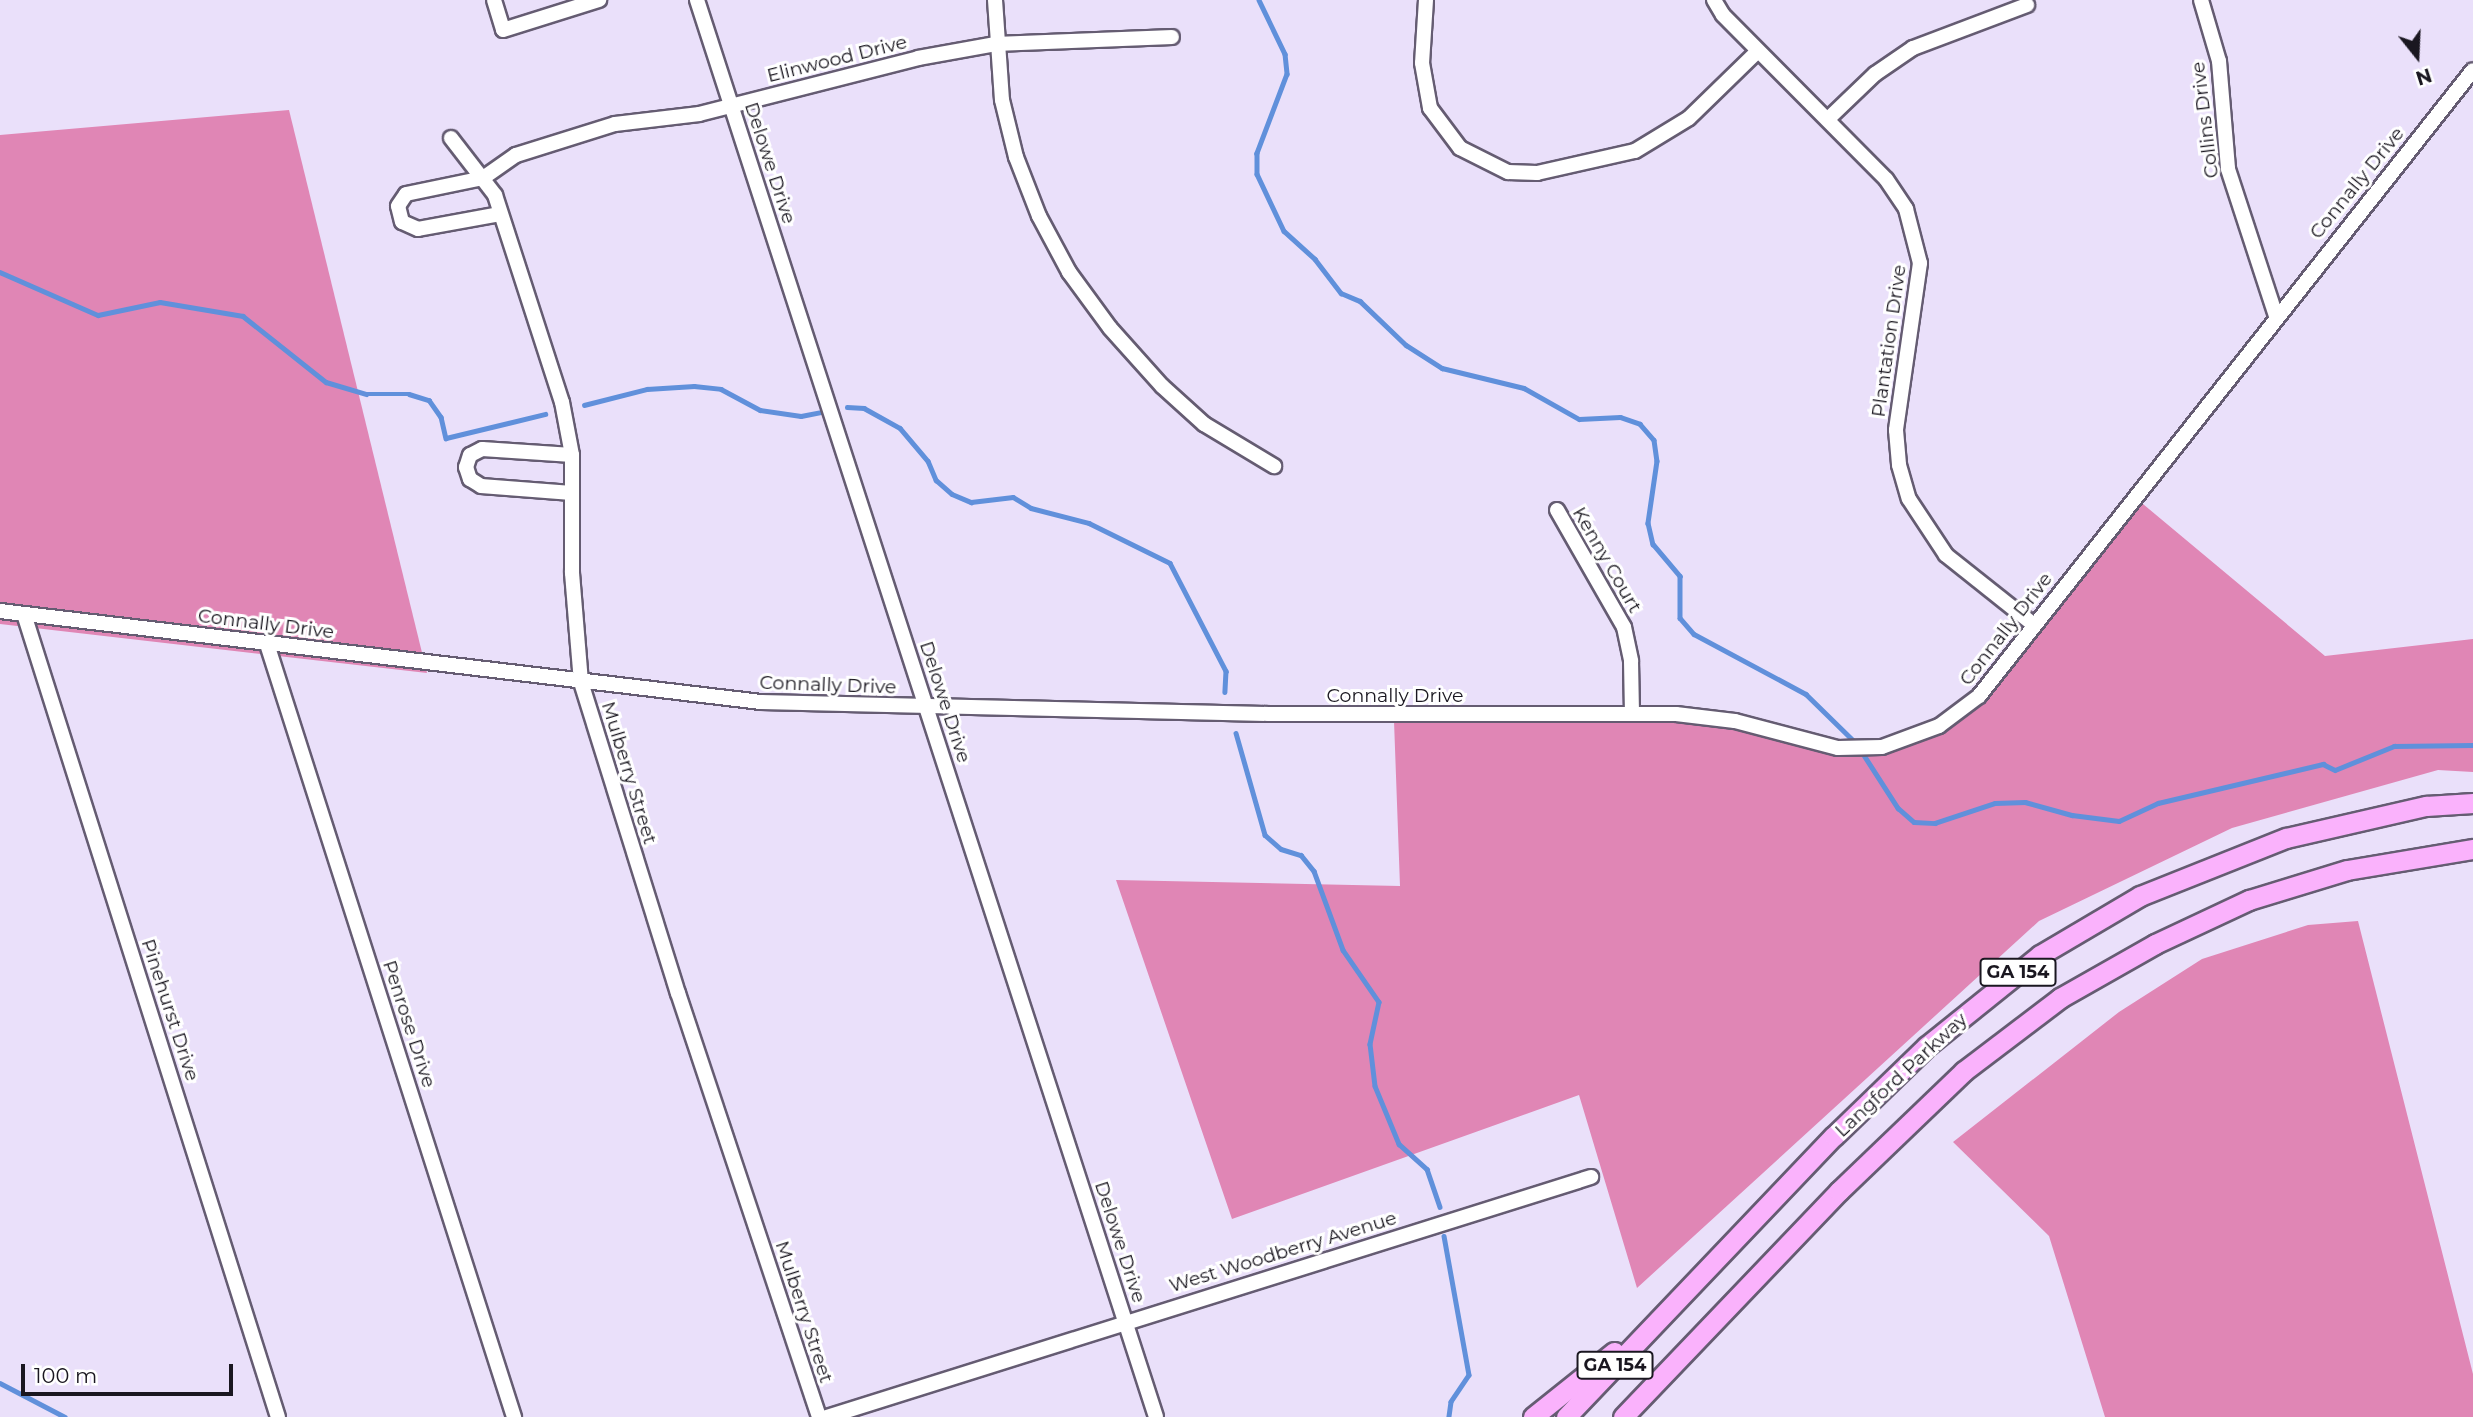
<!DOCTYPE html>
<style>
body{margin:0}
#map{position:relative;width:2473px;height:1417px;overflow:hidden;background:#eae0fa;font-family:Montserrat,sans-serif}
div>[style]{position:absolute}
.forest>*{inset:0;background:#e086b5}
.stream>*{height:4.5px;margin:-2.25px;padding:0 2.25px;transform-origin:2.25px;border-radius:2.25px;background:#6090db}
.roads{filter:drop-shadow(2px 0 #655c72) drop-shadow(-2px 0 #655c72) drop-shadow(0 2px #655c72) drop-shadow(0 -2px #655c72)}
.minor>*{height:14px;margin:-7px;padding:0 7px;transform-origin:7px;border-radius:7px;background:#fff}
.highway>*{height:19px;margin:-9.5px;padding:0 9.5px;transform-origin:9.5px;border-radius:9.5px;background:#fab2fc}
span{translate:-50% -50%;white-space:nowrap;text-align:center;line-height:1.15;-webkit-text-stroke:6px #fff;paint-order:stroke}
.shield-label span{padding:2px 5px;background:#fff;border:2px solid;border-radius:5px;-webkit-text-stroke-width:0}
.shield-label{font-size:18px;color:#1a1720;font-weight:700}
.street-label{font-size:19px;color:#1a1720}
.north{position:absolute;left:2382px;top:21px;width:70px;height:70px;-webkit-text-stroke:5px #fff;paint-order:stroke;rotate:162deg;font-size:19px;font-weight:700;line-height:28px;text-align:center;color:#1a1720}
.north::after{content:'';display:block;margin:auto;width:24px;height:32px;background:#1a1720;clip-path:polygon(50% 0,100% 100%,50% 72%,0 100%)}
.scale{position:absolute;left:21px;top:1364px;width:212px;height:32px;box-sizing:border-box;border:4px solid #1a1720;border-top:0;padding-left:9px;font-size:21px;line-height:24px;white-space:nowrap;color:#1a1720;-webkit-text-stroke:5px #fff;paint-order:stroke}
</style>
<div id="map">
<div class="forest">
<div style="clip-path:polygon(289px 110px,427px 673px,0 624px,0 135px)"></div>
<div style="clip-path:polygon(2131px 494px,2325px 656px,2473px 639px,2473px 772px,2438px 770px,2232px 828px,2039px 921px,1637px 1288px,1579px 1095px,1232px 1219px,1116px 880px,1400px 886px,1394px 721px,1644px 717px,1771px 733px,1878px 756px,1964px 716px)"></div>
<div style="clip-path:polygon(2358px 921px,2473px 1374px,2473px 1417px,2105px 1417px,2049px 1236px,1953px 1142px,2119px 1012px,2202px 959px,2308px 925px)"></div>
</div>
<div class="stream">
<div style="left:1259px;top:0;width:60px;rotate:64.3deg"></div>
<div style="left:1285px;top:54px;width:20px;rotate:84deg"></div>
<div style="left:1287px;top:74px;width:85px;rotate:110.8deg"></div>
<div style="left:1257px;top:153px;width:21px;rotate:90deg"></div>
<div style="left:1257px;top:174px;width:63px;rotate:64.7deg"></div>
<div style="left:1284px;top:231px;width:42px;rotate:42.1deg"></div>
<div style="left:1315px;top:259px;width:43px;rotate:52.6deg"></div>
<div style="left:1341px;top:293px;width:21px;rotate:23deg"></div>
<div style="left:1360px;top:301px;width:64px;rotate:43.7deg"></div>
<div style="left:1406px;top:345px;width:43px;rotate:32.6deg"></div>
<div style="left:1442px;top:368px;width:84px;rotate:13.7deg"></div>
<div style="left:1524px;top:388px;width:63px;rotate:29.4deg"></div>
<div style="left:1579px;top:419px;width:41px;rotate:-2.8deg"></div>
<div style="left:1620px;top:417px;width:21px;rotate:19deg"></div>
<div style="left:1640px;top:424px;width:21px;rotate:49deg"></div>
<div style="left:1654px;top:440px;width:21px;rotate:82deg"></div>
<div style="left:1657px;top:461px;width:63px;rotate:98.3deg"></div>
<div style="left:1648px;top:523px;width:22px;rotate:77deg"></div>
<div style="left:1653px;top:544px;width:42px;rotate:49.8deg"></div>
<div style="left:1680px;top:576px;width:42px;rotate:90deg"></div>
<div style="left:1680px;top:618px;width:21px;rotate:49deg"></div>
<div style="left:1694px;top:634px;width:127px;rotate:28.2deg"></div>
<div style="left:1806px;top:694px;width:71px;rotate:44.4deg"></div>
<div style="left:0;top:272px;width:107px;rotate:23.7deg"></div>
<div style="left:98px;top:315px;width:63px;rotate:-11.8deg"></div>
<div style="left:160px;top:302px;width:84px;rotate:9.6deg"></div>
<div style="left:243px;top:316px;width:106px;rotate:38.5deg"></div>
<div style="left:326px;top:382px;width:42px;rotate:16.7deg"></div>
<div style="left:366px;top:394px;width:43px"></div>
<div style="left:409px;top:394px;width:21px;rotate:17deg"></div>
<div style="left:429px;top:400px;width:21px;rotate:55deg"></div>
<div style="left:441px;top:417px;width:22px;rotate:77deg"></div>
<div style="left:446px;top:438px;width:102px;rotate:-13.6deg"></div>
<div style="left:584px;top:405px;width:65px;rotate:-14.3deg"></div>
<div style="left:647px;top:389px;width:47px;rotate:-3.7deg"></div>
<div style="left:694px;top:386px;width:27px;rotate:6deg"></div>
<div style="left:721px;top:389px;width:44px;rotate:28.3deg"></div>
<div style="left:760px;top:410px;width:41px;rotate:8.3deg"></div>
<div style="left:801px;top:416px;width:21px;rotate:-11deg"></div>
<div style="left:847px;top:407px;width:17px;rotate:3deg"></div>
<div style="left:864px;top:408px;width:41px;rotate:29.1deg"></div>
<div style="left:900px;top:428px;width:43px;rotate:49.7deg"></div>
<div style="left:928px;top:461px;width:21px;rotate:67deg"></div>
<div style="left:936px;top:480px;width:21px;rotate:41deg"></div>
<div style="left:952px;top:494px;width:21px;rotate:23deg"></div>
<div style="left:971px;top:502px;width:42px;rotate:-6.8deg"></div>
<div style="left:1013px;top:497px;width:21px;rotate:31deg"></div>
<div style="left:1031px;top:508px;width:60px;rotate:14.5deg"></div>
<div style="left:1089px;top:523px;width:90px;rotate:26.3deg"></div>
<div style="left:1170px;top:563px;width:122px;rotate:62.6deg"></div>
<div style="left:1226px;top:671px;width:21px;rotate:93deg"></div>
<div style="left:1236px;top:733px;width:106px;rotate:74.1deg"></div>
<div style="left:1265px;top:835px;width:21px;rotate:41deg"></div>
<div style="left:1281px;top:849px;width:21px;rotate:17deg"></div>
<div style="left:1301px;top:855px;width:21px;rotate:51deg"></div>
<div style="left:1314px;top:871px;width:84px;rotate:69.8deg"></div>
<div style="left:1343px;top:950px;width:63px;rotate:55.3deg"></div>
<div style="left:1379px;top:1002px;width:43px;rotate:102.1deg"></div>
<div style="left:1370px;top:1044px;width:42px;rotate:83.2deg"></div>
<div style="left:1375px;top:1086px;width:63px;rotate:67.5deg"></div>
<div style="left:1399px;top:1144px;width:38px;rotate:42deg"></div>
<div style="left:1427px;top:1169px;width:40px;rotate:71.1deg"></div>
<div style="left:1862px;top:752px;width:67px;rotate:57.3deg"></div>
<div style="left:1898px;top:808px;width:21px;rotate:41deg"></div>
<div style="left:1914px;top:822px;width:21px;rotate:3deg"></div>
<div style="left:1935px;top:823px;width:63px;rotate:-18.4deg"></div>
<div style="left:1995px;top:803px;width:30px;rotate:-2deg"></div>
<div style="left:2025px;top:802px;width:49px;rotate:15.5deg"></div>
<div style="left:2072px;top:815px;width:47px;rotate:7.3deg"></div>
<div style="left:2119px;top:821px;width:43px;rotate:-24.8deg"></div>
<div style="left:2158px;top:803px;width:170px;rotate:-13.3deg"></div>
<div style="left:2323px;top:764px;width:13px;rotate:27deg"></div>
<div style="left:2335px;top:770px;width:64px;rotate:-22.1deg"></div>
<div style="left:2394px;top:746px;width:79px;rotate:-0.7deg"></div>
<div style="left:1444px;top:1236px;width:141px;rotate:79.8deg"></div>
<div style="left:1469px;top:1375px;width:32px;rotate:124deg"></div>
<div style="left:1451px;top:1402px;width:15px;rotate:98deg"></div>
<div style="left:0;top:1383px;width:73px;rotate:27.6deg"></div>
</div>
<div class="roads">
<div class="minor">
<div style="left:494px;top:0;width:31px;rotate:73deg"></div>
<div style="left:503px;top:30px;width:101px;rotate:-17.4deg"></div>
<div style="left:697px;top:0;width:1489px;rotate:72.05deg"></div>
<div style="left:995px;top:0;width:100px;rotate:86deg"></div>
<div style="left:1002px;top:100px;width:59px;rotate:76.2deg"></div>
<div style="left:1016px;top:157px;width:63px;rotate:68.7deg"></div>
<div style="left:1039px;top:216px;width:64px;rotate:61.8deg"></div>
<div style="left:1069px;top:272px;width:69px;rotate:53.8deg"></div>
<div style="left:1110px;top:328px;width:78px;rotate:48.1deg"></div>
<div style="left:1162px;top:386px;width:57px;rotate:42.1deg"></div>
<div style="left:1204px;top:424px;width:82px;rotate:31deg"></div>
<div style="left:1426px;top:0;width:63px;rotate:93.6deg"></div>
<div style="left:1422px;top:63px;width:46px;rotate:79.9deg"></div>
<div style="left:1430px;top:108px;width:50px;rotate:53.1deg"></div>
<div style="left:1460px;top:148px;width:54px;rotate:26.6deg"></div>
<div style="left:1508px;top:172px;width:29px;rotate:2deg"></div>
<div style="left:1537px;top:173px;width:100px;rotate:-12.7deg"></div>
<div style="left:1635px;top:151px;width:63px;rotate:-31.4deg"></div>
<div style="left:1689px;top:118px;width:96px;rotate:-44.2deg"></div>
<div style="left:1714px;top:0;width:17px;rotate:59deg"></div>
<div style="left:1723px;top:15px;width:231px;rotate:45.2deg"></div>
<div style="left:1886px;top:179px;width:36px;rotate:56deg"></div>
<div style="left:1906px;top:209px;width:56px;rotate:75.5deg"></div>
<div style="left:1920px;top:263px;width:169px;rotate:98.2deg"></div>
<div style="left:1896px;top:430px;width:35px;rotate:85deg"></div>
<div style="left:1899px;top:465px;width:35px;rotate:74deg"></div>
<div style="left:1909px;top:499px;width:67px;rotate:56.5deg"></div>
<div style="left:1946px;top:555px;width:112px;rotate:38.5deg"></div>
<div style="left:2201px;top:0;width:64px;rotate:73.6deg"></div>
<div style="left:2219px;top:61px;width:108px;rotate:85.2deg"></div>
<div style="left:2228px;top:169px;width:155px;rotate:71.9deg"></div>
<div style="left:1828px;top:119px;width:65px;rotate:-43.8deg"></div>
<div style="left:1875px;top:74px;width:46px;rotate:-34.4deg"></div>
<div style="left:1913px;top:48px;width:122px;rotate:-20.7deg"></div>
<div style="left:451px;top:138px;width:72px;rotate:52.3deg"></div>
<div style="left:495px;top:195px;width:218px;rotate:72.1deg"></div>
<div style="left:562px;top:402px;width:54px;rotate:79.3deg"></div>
<div style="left:572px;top:455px;width:118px;rotate:90deg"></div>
<div style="left:572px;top:573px;width:109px;rotate:85.3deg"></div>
<div style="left:581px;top:682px;width:326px;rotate:72.7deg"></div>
<div style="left:678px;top:993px;width:447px;rotate:71.6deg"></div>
<div style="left:500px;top:214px;width:83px;rotate:169.6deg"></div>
<div style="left:418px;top:229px;width:17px;rotate:-156deg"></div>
<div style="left:402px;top:222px;width:16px;rotate:-104deg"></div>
<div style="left:398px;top:206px;width:14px;rotate:-56deg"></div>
<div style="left:406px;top:194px;width:79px;rotate:-11.7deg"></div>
<div style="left:483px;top:178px;width:40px;rotate:-34.9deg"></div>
<div style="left:516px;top:155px;width:104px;rotate:-17.4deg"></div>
<div style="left:615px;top:124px;width:85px;rotate:-6.8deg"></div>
<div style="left:699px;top:114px;width:226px;rotate:-14.3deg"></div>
<div style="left:918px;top:58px;width:79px;rotate:-10.2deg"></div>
<div style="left:996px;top:44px;width:176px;rotate:-2.3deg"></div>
<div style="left:572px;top:455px;width:90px;rotate:-176.2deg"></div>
<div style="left:482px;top:449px;width:13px;rotate:153deg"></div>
<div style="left:470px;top:455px;width:13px;rotate:108deg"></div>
<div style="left:466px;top:467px;width:13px;rotate:72deg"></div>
<div style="left:470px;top:479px;width:13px;rotate:32deg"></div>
<div style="left:481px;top:486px;width:91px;rotate:4.4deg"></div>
<div style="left:1557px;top:510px;width:135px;rotate:60.2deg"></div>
<div style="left:1624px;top:627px;width:35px;rotate:78deg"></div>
<div style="left:1631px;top:661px;width:52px;rotate:88.9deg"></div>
<div style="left:0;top:611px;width:766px;rotate:6.82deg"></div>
<div style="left:761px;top:702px;width:508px;rotate:1.35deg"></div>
<div style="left:1269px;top:714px;width:407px"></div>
<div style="left:1676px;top:714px;width:59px;rotate:6.8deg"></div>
<div style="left:1735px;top:721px;width:106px;rotate:14.7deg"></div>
<div style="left:1838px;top:748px;width:44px;rotate:-1.3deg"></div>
<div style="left:1882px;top:747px;width:61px;rotate:-20.2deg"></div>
<div style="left:1939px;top:726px;width:50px;rotate:-36.9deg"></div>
<div style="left:1979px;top:696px;width:797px;rotate:-51.72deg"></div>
<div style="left:24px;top:614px;width:842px;rotate:72.45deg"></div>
<div style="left:267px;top:644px;width:812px;rotate:72.28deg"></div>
<div style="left:827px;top:1417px;width:801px;rotate:-17.44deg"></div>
</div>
<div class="highway">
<div style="left:1533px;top:1417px;width:104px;rotate:-38.7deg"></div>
<div style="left:1566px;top:1417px;width:388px;rotate:-46.4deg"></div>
<div style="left:1834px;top:1136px;width:129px;rotate:-44.1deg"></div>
<div style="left:1927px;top:1046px;width:145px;rotate:-38.8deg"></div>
<div style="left:2040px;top:955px;width:116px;rotate:-30.5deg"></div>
<div style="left:2140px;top:896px;width:157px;rotate:-21.7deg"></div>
<div style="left:2286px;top:838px;width:144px;rotate:-12.9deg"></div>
<div style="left:2426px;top:806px;width:47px;rotate:-3.7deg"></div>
<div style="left:1623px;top:1417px;width:313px;rotate:-46.3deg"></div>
<div style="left:1839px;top:1191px;width:173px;rotate:-43.8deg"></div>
<div style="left:1964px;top:1071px;width:121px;rotate:-37.2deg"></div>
<div style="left:2060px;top:998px;width:109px;rotate:-29.6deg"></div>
<div style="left:2155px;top:944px;width:104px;rotate:-25.1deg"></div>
<div style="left:2249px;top:900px;width:102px;rotate:-17deg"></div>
<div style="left:2347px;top:870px;width:128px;rotate:-9.5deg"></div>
</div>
</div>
<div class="shield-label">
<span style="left:2018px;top:972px">GA 154</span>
<span style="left:1615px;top:1365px">GA 154</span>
</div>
<div class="street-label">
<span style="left:837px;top:59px;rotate:-14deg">Elinwood Drive</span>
<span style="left:2205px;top:120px;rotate:-97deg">Collins Drive</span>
<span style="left:770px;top:163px;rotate:72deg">Delowe Drive</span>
<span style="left:2357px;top:183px;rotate:-51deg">Connally Drive</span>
<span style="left:1889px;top:341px;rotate:-82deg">Plantation Drive</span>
<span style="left:1607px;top:560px;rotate:60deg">Kenny Court</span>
<span style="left:266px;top:624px;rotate:7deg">Connally Drive</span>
<span style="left:2006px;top:629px;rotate:-52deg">Connally Drive</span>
<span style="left:828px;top:685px;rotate:2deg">Connally Drive</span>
<span style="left:1395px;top:696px">Connally Drive</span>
<span style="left:945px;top:702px;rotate:72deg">Delowe Drive</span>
<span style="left:629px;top:773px;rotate:73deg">Mulberry Street</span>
<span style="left:170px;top:1010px;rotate:72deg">Pinehurst Drive</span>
<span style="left:409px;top:1024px;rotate:72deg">Penrose Drive</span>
<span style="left:1901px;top:1075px;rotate:-43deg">Langford Parkway</span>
<span style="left:1120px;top:1242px;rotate:72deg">Delowe Drive</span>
<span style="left:1283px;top:1252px;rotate:-17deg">West Woodberry Avenue</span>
<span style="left:804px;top:1312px;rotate:72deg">Mulberry Street</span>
</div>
<div class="north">N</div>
<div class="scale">100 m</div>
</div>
